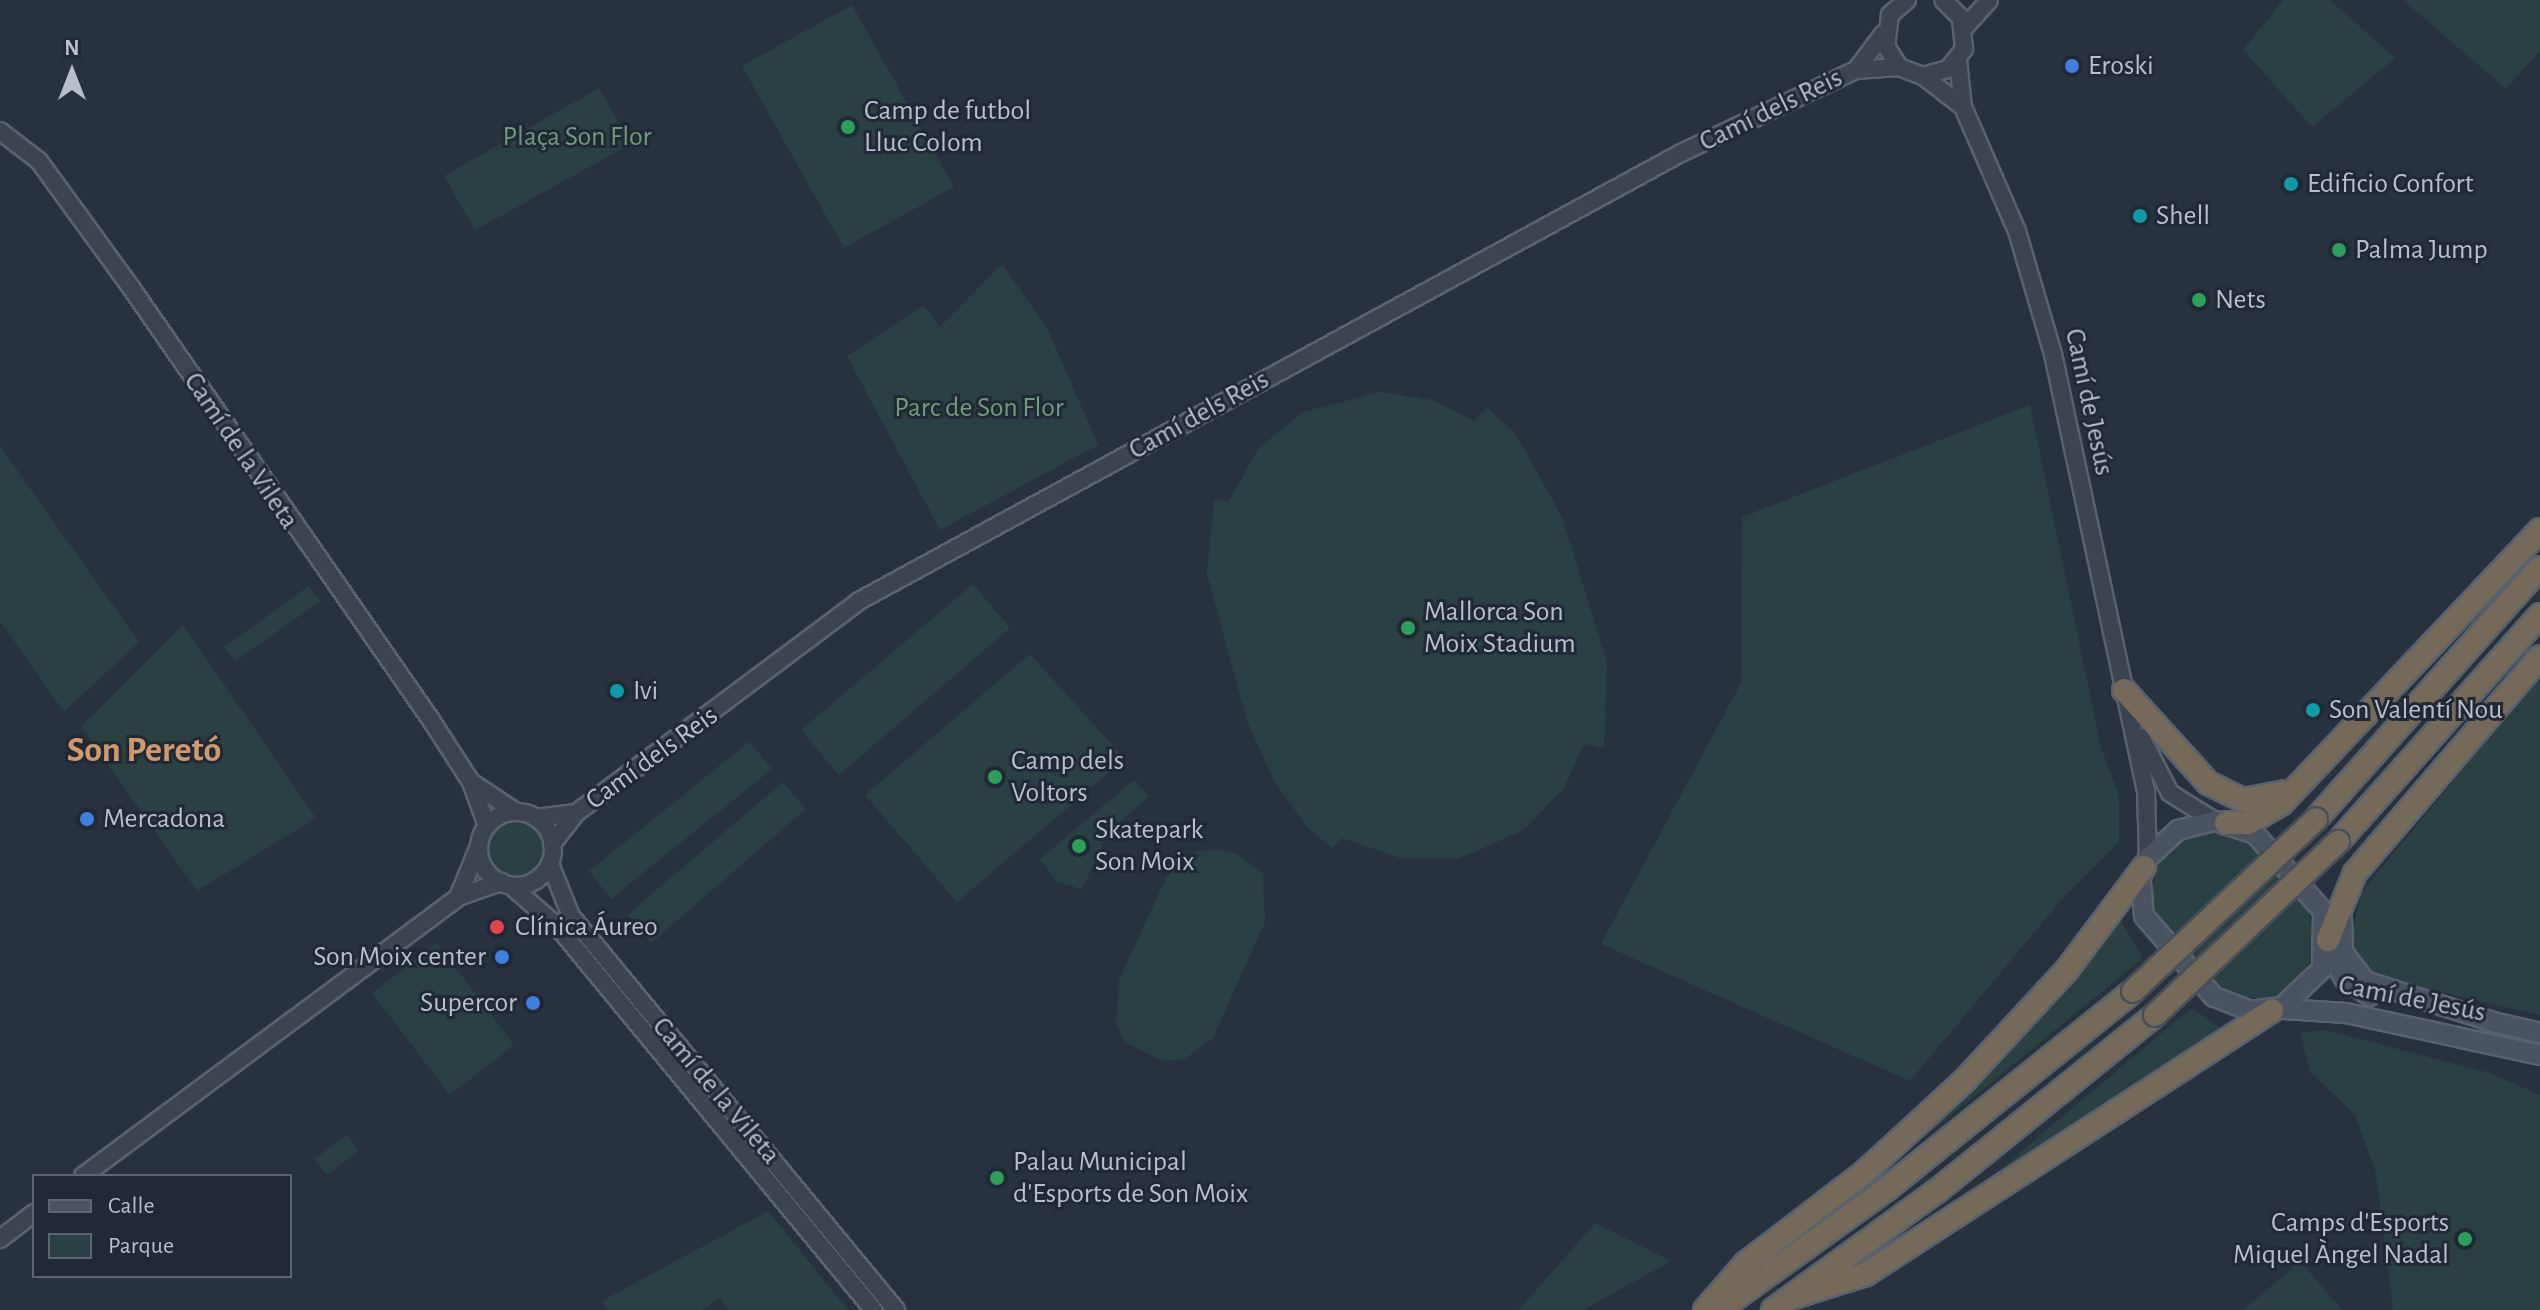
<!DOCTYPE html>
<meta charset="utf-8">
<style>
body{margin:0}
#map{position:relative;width:2540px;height:1310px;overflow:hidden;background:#28323f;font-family:"Alegreya Sans",sans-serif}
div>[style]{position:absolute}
.green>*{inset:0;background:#2b4042}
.round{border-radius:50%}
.roads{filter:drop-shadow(2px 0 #59626d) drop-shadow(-2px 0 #59626d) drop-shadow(0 2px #59626d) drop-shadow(0 -2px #59626d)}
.tertiary>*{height:16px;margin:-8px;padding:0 8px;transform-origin:8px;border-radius:8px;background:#3c4450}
.tertiary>.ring{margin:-8px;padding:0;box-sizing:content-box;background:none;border:16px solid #3c4450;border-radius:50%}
.secondary>*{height:18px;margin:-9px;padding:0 9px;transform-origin:9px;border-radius:9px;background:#4a5362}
.motorway>*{height:22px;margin:-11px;padding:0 11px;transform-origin:11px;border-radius:11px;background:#756a59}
.bridges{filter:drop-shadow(2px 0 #464f5a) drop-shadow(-2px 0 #464f5a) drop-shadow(0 2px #464f5a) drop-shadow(0 -2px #464f5a)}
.motorway-bridge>*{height:22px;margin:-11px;padding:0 11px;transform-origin:11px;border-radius:11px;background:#756a59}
.dots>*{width:22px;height:22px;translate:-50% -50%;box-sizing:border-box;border:4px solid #202935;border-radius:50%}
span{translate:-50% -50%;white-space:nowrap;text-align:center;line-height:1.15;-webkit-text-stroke:6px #202935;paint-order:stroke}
.poi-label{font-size:28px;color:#b8bfca}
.left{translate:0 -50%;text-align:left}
.right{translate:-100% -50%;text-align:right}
.street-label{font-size:28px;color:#b8bfca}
.park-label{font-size:28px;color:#71997b}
.district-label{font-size:36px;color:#cf996e;font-weight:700}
.legend{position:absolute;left:32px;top:1174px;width:260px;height:104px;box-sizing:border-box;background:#202935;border:2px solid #5d6571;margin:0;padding:10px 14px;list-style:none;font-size:24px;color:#b8bfca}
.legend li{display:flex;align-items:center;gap:16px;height:40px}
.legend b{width:40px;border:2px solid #5d6571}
.north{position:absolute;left:32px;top:32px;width:80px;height:80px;-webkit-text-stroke:6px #202935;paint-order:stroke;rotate:0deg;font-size:22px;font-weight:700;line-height:32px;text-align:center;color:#b8bfca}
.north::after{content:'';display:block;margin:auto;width:28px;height:36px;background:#b8bfca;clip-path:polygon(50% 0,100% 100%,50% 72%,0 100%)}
</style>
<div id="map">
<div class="green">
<div style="clip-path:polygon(2283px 0,2330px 0,2395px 58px,2312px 127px,2243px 50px)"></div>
<div style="clip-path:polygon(2403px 0,2540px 0,2540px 51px,2506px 89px)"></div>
<div style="clip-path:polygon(852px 5px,954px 187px,844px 248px,742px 66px)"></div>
<div style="clip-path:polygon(599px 88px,631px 144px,475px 230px,444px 176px)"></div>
<div style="clip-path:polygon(1002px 264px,1048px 330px,1098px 445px,940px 530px,847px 356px,924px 305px,940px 327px)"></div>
<div style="clip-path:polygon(1381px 392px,1433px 400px,1474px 421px,1487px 407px,1515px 433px,1562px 517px,1607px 662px,1604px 748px,1584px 744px,1564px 788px,1524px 830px,1458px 859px,1400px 858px,1342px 838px,1332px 848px,1309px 829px,1275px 783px,1247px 721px,1207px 574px,1214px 499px,1228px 502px,1259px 448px,1303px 412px)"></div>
<div style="clip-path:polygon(2030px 405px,2101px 748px,2119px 796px,2119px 842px,2062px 899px,1910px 1081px,1601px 944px,1741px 683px,1742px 517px)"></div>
<div style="clip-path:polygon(0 446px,139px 642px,64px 712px,0 621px)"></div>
<div style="clip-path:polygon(973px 584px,1010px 628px,839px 775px,801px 730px)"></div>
<div style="clip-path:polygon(309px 586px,321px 601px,235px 661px,224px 647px)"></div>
<div style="clip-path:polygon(183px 625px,316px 818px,197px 891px,81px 726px)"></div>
<div style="clip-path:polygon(1030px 654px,1125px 759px,957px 902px,865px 795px)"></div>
<div style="clip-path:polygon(2540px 675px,2540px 1015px,2385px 979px,2360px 962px,2350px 943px,2361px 893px)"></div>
<div style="clip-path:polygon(749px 742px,772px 769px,611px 899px,589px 871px)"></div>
<div style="clip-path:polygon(1134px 780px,1149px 796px,1108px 833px,1082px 889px,1057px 882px,1040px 859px)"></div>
<div style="clip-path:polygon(783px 782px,806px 809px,651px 943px,627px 915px)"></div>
<div class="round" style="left:487px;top:817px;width:60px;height:60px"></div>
<div style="clip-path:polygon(2209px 832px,2244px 840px,2308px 908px,2315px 954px,2287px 992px,2266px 999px,2230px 995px,2159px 923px,2151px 893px,2159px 864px,2177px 843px)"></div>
<div style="clip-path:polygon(1217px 849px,1236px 853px,1263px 874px,1265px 922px,1213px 1038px,1185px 1059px,1163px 1061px,1125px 1042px,1116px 1024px,1119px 980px,1167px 876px,1196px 852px)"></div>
<div style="clip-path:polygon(2118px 916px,2143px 958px,1927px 1135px,2030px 1022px)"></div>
<div style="clip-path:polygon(437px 943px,514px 1045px,450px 1095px,372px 993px)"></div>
<div style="clip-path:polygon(2192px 1008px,2222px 1029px,1984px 1184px,2052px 1125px)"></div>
<div style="clip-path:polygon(2325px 1030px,2490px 1073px,2540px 1095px,2540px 1310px,2393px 1310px,2376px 1173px,2355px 1115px,2310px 1072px,2300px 1033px)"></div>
<div style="clip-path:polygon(347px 1135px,359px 1151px,327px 1175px,314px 1159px)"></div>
<div style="clip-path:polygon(768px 1211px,848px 1310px,729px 1310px,720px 1298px,703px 1310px,608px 1310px,602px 1301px)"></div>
<div style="clip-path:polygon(1595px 1223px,1671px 1261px,1583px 1310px,1519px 1310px)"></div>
<div style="clip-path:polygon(2300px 1261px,2342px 1310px,2243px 1310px,2297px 1264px)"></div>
</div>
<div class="roads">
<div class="tertiary">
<div style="left:1907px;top:0;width:23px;rotate:139deg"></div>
<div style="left:1890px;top:15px;width:31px;rotate:97deg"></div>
<div style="left:1886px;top:46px;width:25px;rotate:58deg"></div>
<div style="left:1899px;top:67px;width:26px;rotate:21deg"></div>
<div style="left:1923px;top:76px;width:26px;rotate:-16deg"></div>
<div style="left:1948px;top:69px;width:26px;rotate:-51deg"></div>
<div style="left:1964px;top:49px;width:31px;rotate:-96deg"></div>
<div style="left:1961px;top:18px;width:25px;rotate:-135deg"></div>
<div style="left:1965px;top:27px;width:36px;rotate:-48deg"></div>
<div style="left:1958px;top:60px;width:47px;rotate:83.9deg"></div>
<div style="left:1963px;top:107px;width:135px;rotate:66.5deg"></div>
<div style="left:2017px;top:231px;width:128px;rotate:73.7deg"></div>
<div style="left:2053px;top:354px;width:447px;rotate:78deg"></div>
<div style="left:2146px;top:791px;width:67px;rotate:88.3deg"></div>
<div style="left:1856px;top:70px;width:43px;rotate:-4deg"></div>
<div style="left:1923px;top:76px;width:51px;rotate:37.8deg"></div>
<div style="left:0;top:131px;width:49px;rotate:37.6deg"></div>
<div style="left:39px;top:161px;width:158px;rotate:54deg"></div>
<div style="left:132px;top:289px;width:525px;rotate:55.25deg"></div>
<div style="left:431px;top:720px;width:74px;rotate:57.2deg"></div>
<div style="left:471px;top:782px;width:47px;rotate:70deg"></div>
<div style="left:2141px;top:737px;width:63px;rotate:62.6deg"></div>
<div style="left:2170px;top:793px;width:53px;rotate:31.9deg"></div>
<div style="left:471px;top:782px;width:54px;rotate:33.7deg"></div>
<div class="ring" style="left:479px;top:812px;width:58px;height:58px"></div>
<div style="left:536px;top:818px;width:40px;rotate:-7.1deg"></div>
<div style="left:552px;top:844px;width:39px;rotate:-52deg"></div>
<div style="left:576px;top:813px;width:354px;rotate:-36.8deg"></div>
<div style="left:859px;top:601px;width:936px;rotate:-28.59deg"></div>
<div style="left:1681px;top:153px;width:194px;rotate:-25.4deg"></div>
<div style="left:1856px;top:70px;width:46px;rotate:-52.9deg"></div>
<div style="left:550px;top:864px;width:56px;rotate:68deg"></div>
<div style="left:571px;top:916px;width:511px;rotate:50.48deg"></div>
<div style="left:510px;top:885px;width:62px;rotate:41.1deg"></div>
<div style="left:557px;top:926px;width:497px;rotate:50.5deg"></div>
<div style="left:458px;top:897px;width:55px;rotate:-67.6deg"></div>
<div style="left:83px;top:1176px;width:467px;rotate:-36.6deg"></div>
<div style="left:458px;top:897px;width:46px;rotate:-19.2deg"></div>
<div style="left:0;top:1239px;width:43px;rotate:-37.4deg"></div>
</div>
<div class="secondary">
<div style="left:2215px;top:821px;width:42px;rotate:18deg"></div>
<div style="left:2255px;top:834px;width:103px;rotate:48.6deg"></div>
<div style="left:2323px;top:911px;width:58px;rotate:91deg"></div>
<div style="left:2322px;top:969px;width:55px;rotate:136.5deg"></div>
<div style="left:2282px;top:1007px;width:31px;rotate:173deg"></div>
<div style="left:2251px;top:1011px;width:40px;rotate:-159deg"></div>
<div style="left:2214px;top:997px;width:107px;rotate:-130.8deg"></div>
<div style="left:2144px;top:916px;width:38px;rotate:-95deg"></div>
<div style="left:2141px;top:878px;width:21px;rotate:-71deg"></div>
<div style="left:2148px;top:858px;width:41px;rotate:-43deg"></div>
<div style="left:2178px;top:830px;width:38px;rotate:-14deg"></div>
<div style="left:2342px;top:919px;width:33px;rotate:88deg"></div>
<div style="left:2343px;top:952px;width:36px;rotate:53deg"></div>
<div style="left:2365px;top:981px;width:139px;rotate:17.7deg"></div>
<div style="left:2328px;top:946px;width:37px;rotate:64deg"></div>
<div style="left:2344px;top:979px;width:31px;rotate:33deg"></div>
<div style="left:2284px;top:1009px;width:62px;rotate:3.7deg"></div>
<div style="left:2346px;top:1013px;width:198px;rotate:12.2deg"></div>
<div style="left:2489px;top:1021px;width:52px;rotate:13.2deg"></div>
</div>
<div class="motorway">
<div style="left:2124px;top:690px;width:125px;rotate:47.9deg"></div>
<div style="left:2208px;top:783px;width:39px;rotate:26deg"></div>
<div style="left:2243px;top:800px;width:43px;rotate:-10.8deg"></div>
<div style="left:2316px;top:819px;width:336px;rotate:-48.3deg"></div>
<div style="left:2226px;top:823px;width:22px"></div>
<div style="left:2248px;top:823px;width:38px;rotate:-30deg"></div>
<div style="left:2281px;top:804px;width:377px;rotate:-46.6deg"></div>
<div style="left:2338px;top:842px;width:304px;rotate:-48.3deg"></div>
<div style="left:2328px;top:940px;width:72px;rotate:-68.1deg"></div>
<div style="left:2355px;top:873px;width:284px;rotate:-49.4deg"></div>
<div style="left:1790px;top:1298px;width:80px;rotate:-17.5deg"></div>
<div style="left:1866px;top:1274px;width:484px;rotate:-33deg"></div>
<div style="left:1705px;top:1310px;width:62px;rotate:-48.9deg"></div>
<div style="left:1746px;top:1263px;width:150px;rotate:-37.4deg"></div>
<div style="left:1865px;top:1172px;width:137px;rotate:-42.6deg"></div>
<div style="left:1966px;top:1079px;width:147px;rotate:-47.2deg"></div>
<div style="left:2066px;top:971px;width:130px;rotate:-53.1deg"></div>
<div style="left:1719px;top:1310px;width:208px;rotate:-35.8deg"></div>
<div style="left:1888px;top:1188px;width:314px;rotate:-38.8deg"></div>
<div style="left:1773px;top:1310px;width:203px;rotate:-36deg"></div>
<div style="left:1937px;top:1191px;width:280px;rotate:-38.9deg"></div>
</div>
</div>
<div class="bridges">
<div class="motorway-bridge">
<div style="left:2133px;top:991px;width:251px;rotate:-43.2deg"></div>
<div style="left:2155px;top:1015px;width:252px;rotate:-43.4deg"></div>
</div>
</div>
<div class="dots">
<div style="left:2072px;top:66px;background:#3f7fe0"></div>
<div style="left:848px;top:127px;background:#2e9e5b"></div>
<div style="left:2291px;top:184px;background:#0f9aa8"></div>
<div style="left:2140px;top:216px;background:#0f9aa8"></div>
<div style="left:2339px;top:250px;background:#2e9e5b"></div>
<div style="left:2199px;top:300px;background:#2e9e5b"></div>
<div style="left:1408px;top:628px;background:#2e9e5b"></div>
<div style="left:617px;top:691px;background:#0f9aa8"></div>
<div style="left:2313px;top:710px;background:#0f9aa8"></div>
<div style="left:995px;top:777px;background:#2e9e5b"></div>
<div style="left:87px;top:819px;background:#3f7fe0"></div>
<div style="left:1079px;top:846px;background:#2e9e5b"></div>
<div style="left:497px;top:927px;background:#e0444e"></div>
<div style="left:502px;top:957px;background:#3f7fe0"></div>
<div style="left:533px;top:1003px;background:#3f7fe0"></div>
<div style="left:997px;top:1178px;background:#2e9e5b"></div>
<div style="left:2465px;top:1239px;background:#2e9e5b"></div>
</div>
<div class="poi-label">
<span class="left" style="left:2088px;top:66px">Eroski</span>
<span class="left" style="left:864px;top:127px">Camp de futbol<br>Lluc Colom</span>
<span class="left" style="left:2307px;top:184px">Edificio Confort</span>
<span class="left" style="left:2156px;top:216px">Shell</span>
<span class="left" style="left:2355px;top:250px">Palma Jump</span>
<span class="left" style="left:2215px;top:300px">Nets</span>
<span class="left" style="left:1424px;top:628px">Mallorca Son<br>Moix Stadium</span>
<span class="left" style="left:633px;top:691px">Ivi</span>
<span class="left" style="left:2329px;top:710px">Son Valentí Nou</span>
<span class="left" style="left:1011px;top:777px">Camp dels<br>Voltors</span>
<span class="left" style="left:103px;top:819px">Mercadona</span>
<span class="left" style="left:1095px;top:846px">Skatepark<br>Son Moix</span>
<span class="left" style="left:515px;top:927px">Clínica Áureo</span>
<span class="right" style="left:486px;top:957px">Son Moix center</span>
<span class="right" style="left:517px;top:1003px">Supercor</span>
<span class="left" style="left:1013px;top:1178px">Palau Municipal<br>d'Esports de Son Moix</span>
<span class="right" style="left:2449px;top:1239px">Camps d'Esports<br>Miquel Àngel Nadal</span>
</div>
<div class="street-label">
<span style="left:1771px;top:110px;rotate:-26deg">Camí dels Reis</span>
<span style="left:2089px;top:402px;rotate:78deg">Camí de Jesús</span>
<span style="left:1199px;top:415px;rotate:-29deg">Camí dels Reis</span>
<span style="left:241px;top:451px;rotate:56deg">Camí de la Vileta</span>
<span style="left:652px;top:758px;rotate:-36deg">Camí dels Reis</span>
<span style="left:2412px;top:999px;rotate:11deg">Camí de Jesús</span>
<span style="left:716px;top:1091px;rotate:50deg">Camí de la Vileta</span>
</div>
<div class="park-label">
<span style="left:577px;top:137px">Plaça Son Flor</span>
<span style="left:979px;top:408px">Parc de Son Flor</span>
</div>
<div class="district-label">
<span style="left:144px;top:751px">Son Peretó</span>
</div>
<ul class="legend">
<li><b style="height:10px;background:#4a5362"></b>Calle</li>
<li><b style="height:22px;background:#2b4042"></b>Parque</li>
</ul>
<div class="north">N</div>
</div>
